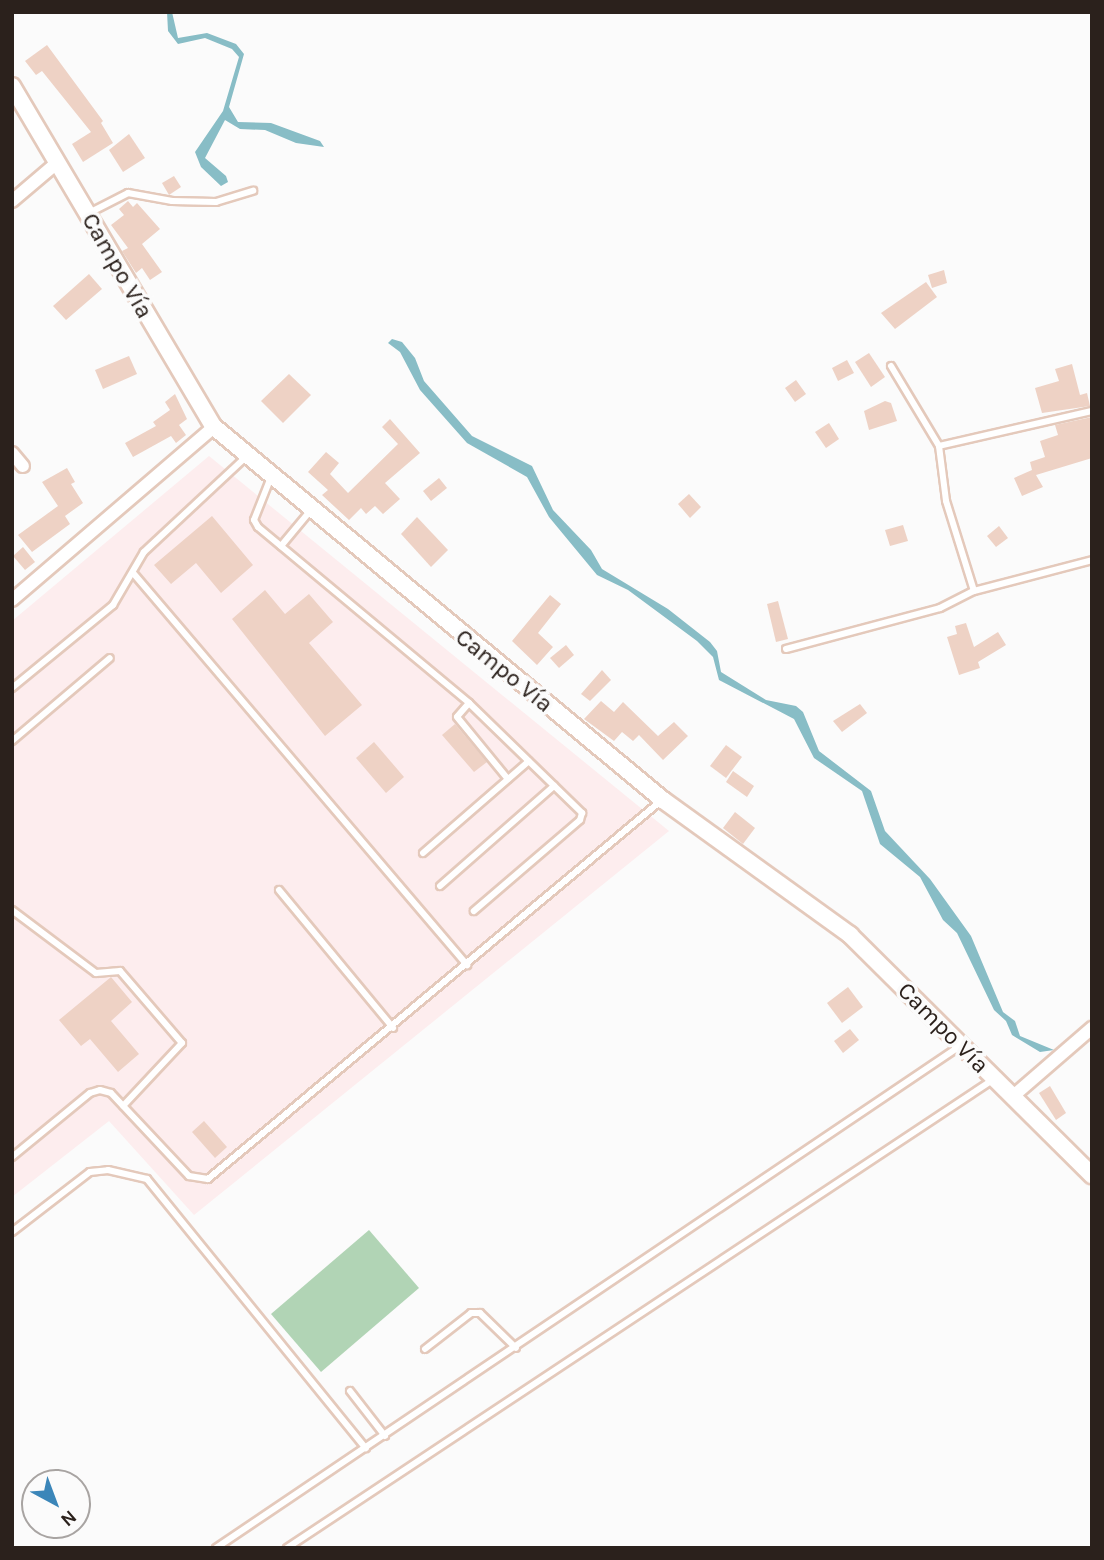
<!DOCTYPE html>
<meta charset="utf-8">
<style>
body{margin:0}
#map{position:relative;width:1104px;height:1560px;overflow:hidden;background:#fbfbfb;font-family:Karla,sans-serif}
div>[style]{position:absolute}
.industrial>*{inset:0;background:#fdedee}
.green>*{inset:0;background:#b1d4b5}
.water>*{inset:0;background:#88bdc6}
.building>*{inset:0;background:#eed2c5}
.roads{filter:drop-shadow(2px 0 #e4c9bb) drop-shadow(-2px 0 #e4c9bb) drop-shadow(0 2px #e4c9bb) drop-shadow(0 -2px #e4c9bb)}
.service>*{height:6px;margin:-3px;padding:0 3px;transform-origin:3px;border-radius:3px;background:#fff}
.minor>*{height:12px;margin:-6px;padding:0 6px;transform-origin:6px;border-radius:6px;background:#fff}
.tertiary>*{height:16px;margin:-8px;padding:0 8px;transform-origin:8px;border-radius:8px;background:#fff}
span{translate:-50% -50%;white-space:nowrap;text-align:center;line-height:1.15;-webkit-text-stroke:7px #fbfbfb;paint-order:stroke}
.street-label{font-size:24px;color:#2b211c}
.frame{position:absolute;inset:0;border:14px solid #2b211c;pointer-events:none}
.north{position:absolute;left:21px;top:1469px;width:70px;height:70px;box-sizing:border-box;background:#fbfbfb;border:2px solid #a8a4a2;border-radius:50%;rotate:139deg;font-size:19px;font-weight:700;line-height:28px;text-align:center;color:#2b211c}
.north::after{content:'';display:block;margin:auto;width:24px;height:32px;background:#3b86b9;clip-path:polygon(50% 0,100% 100%,50% 72%,0 100%)}
</style>
<div id="map">
<div class="industrial">
<div style="clip-path:polygon(209px 456px,669px 831px,194px 1215px,109px 1121px,12px 1197px,12px 621px)"></div>
</div>
<div class="green">
<div style="clip-path:polygon(369px 1230px,419px 1288px,321px 1372px,271px 1314px)"></div>
</div>
<div class="water">
<div style="clip-path:polygon(167px 12px,172px 12px,178px 38px,207px 33px,236px 44px,244px 54px,229px 107px,238px 122px,271px 123px,320px 141px,324px 147px,296px 143px,265px 130px,240px 129px,225px 120px,205px 158px,226px 176px,228px 182px,221px 186px,201px 167px,195px 152px,223px 111px,239px 57px,232px 49px,205px 38px,178px 44px,168px 31px)"></div>
<div style="clip-path:polygon(392px 339px,402px 342px,415px 358px,424px 381px,472px 436px,532px 466px,553px 510px,591px 550px,602px 569px,668px 609px,710px 642px,717px 651px,721px 672px,766px 700px,796px 706px,803px 712px,819px 751px,871px 791px,885px 831px,930px 879px,971px 936px,1003px 1012px,1015px 1021px,1020px 1036px,1054px 1050px,1040px 1052px,1012px 1035px,1006px 1021px,994px 1010px,957px 933px,943px 920px,920px 877px,880px 844px,862px 791px,814px 758px,794px 719px,719px 680px,713px 657px,697px 641px,628px 590px,597px 575px,549px 517px,527px 477px,467px 443px,420px 390px,400px 352px,388px 343px)"></div>
</div>
<div class="building">
<div style="clip-path:polygon(47px 45px,103px 121px,101px 123px,113px 143px,83px 162px,72px 144px,91px 132px,42px 71px,36px 75px,25px 61px)"></div>
<div style="clip-path:polygon(129px 134px,145px 158px,123px 172px,109px 150px)"></div>
<div style="clip-path:polygon(174px 176px,181px 187px,169px 195px,162px 183px)"></div>
<div style="clip-path:polygon(128px 201px,133px 207px,137px 203px,160px 229px,142px 244px,162px 272px,150px 280px,142px 268px,136px 273px,122px 251px,128px 248px,111px 225px,124px 215px,119px 209px)"></div>
<div style="clip-path:polygon(944px 270px,947px 283px,932px 288px,928px 275px)"></div>
<div style="clip-path:polygon(89px 274px,102px 289px,66px 320px,53px 306px)"></div>
<div style="clip-path:polygon(926px 282px,937px 297px,895px 329px,881px 313px)"></div>
<div style="clip-path:polygon(869px 353px,885px 377px,871px 387px,855px 362px)"></div>
<div style="clip-path:polygon(129px 356px,137px 374px,103px 389px,95px 370px)"></div>
<div style="clip-path:polygon(847px 360px,854px 373px,838px 381px,832px 368px)"></div>
<div style="clip-path:polygon(1072px 364px,1080px 395px,1087px 393px,1090px 406px,1042px 413px,1035px 388px,1059px 381px,1055px 369px)"></div>
<div style="clip-path:polygon(289px 374px,311px 395px,283px 423px,261px 401px)"></div>
<div style="clip-path:polygon(796px 380px,806px 394px,795px 402px,785px 388px)"></div>
<div style="clip-path:polygon(175px 394px,187px 419px,179px 425px,186px 435px,176px 443px,171px 436px,133px 457px,125px 443px,156px 426px,153px 422px,170px 410px,165px 402px)"></div>
<div style="clip-path:polygon(885px 401px,891px 403px,897px 421px,869px 430px,864px 411px)"></div>
<div style="clip-path:polygon(1092px 417px,1092px 458px,1036px 475px,1043px 487px,1022px 496px,1014px 478px,1032px 470px,1030px 462px,1045px 457px,1040px 441px,1058px 435px,1055px 425px)"></div>
<div style="clip-path:polygon(390px 419px,420px 453px,385px 483px,400px 499px,383px 514px,375px 506px,366px 514px,361px 508px,349px 520px,322px 495px,328px 490px,308px 472px,326px 452px,339px 463px,330px 474px,348px 493px,398px 444px,382px 427px)"></div>
<div style="clip-path:polygon(829px 423px,839px 439px,826px 448px,815px 432px)"></div>
<div style="clip-path:polygon(67px 468px,75px 482px,71px 484px,83px 503px,65px 516px,70px 524px,32px 552px,18px 535px,58px 506px,42px 482px)"></div>
<div style="clip-path:polygon(439px 478px,447px 488px,431px 501px,423px 491px)"></div>
<div style="clip-path:polygon(689px 494px,701px 507px,690px 518px,678px 504px)"></div>
<div style="clip-path:polygon(212px 516px,253px 565px,221px 593px,196px 563px,171px 584px,154px 565px)"></div>
<div style="clip-path:polygon(417px 517px,448px 550px,431px 567px,401px 534px)"></div>
<div style="clip-path:polygon(903px 525px,908px 541px,890px 546px,885px 530px)"></div>
<div style="clip-path:polygon(999px 526px,1008px 538px,996px 547px,987px 536px)"></div>
<div style="clip-path:polygon(23px 547px,35px 562px,25px 570px,13px 556px)"></div>
<div style="clip-path:polygon(265px 590px,285px 614px,309px 594px,333px 622px,309px 643px,362px 705px,325px 736px,232px 619px)"></div>
<div style="clip-path:polygon(550px 595px,561px 604px,538px 633px,553px 647px,537px 665px,512px 641px)"></div>
<div style="clip-path:polygon(778px 601px,788px 639px,776px 642px,767px 604px)"></div>
<div style="clip-path:polygon(966px 623px,974px 647px,998px 632px,1006px 645px,978px 662px,980px 668px,959px 675px,947px 637px,957px 634px,955px 626px)"></div>
<div style="clip-path:polygon(566px 645px,574px 655px,559px 668px,550px 658px)"></div>
<div style="clip-path:polygon(602px 670px,611px 680px,590px 701px,581px 694px)"></div>
<div style="clip-path:polygon(601px 701px,614px 712px,623px 702px,658px 736px,674px 722px,688px 736px,663px 760px,639px 735px,633px 741px,622px 732px,614px 741px,584px 719px)"></div>
<div style="clip-path:polygon(860px 704px,867px 713px,842px 732px,833px 721px)"></div>
<div style="clip-path:polygon(455px 724px,487px 762px,474px 772px,442px 735px)"></div>
<div style="clip-path:polygon(374px 742px,404px 777px,386px 793px,356px 758px)"></div>
<div style="clip-path:polygon(726px 745px,742px 757px,726px 778px,710px 766px)"></div>
<div style="clip-path:polygon(733px 771px,754px 786px,747px 797px,726px 782px)"></div>
<div style="clip-path:polygon(735px 812px,755px 828px,743px 844px,723px 828px)"></div>
<div style="clip-path:polygon(111px 977px,132px 1002px,111px 1021px,139px 1054px,118px 1072px,90px 1039px,81px 1046px,59px 1020px)"></div>
<div style="clip-path:polygon(848px 987px,863px 1007px,842px 1023px,827px 1003px)"></div>
<div style="clip-path:polygon(850px 1029px,859px 1040px,843px 1053px,834px 1041px)"></div>
<div style="clip-path:polygon(1050px 1086px,1066px 1113px,1056px 1120px,1039px 1093px)"></div>
<div style="clip-path:polygon(204px 1121px,227px 1147px,215px 1158px,192px 1132px)"></div>
</div>
<div class="roads">
<div class="service">
<div style="left:89px;top:213px;width:44px;rotate:-27.1deg"></div>
<div style="left:128px;top:193px;width:45px;rotate:10.3deg"></div>
<div style="left:172px;top:201px;width:44px;rotate:1.3deg"></div>
<div style="left:216px;top:202px;width:39px;rotate:-17deg"></div>
<div style="left:891px;top:366px;width:93px;rotate:59deg"></div>
<div style="left:939px;top:446px;width:55px;rotate:82.7deg"></div>
<div style="left:946px;top:501px;width:94px;rotate:72.7deg"></div>
<div style="left:939px;top:446px;width:157px;rotate:-12.9deg"></div>
<div style="left:271px;top:477px;width:46px;rotate:111.6deg"></div>
<div style="left:254px;top:520px;width:8px;rotate:60deg"></div>
<div style="left:258px;top:527px;width:275px;rotate:39.8deg"></div>
<div style="left:469px;top:703px;width:158px;rotate:44.2deg"></div>
<div style="left:582px;top:813px;width:7px;rotate:106deg"></div>
<div style="left:580px;top:820px;width:140px;rotate:139.4deg"></div>
<div style="left:281px;top:546px;width:47px;rotate:-50.2deg"></div>
<div style="left:134px;top:574px;width:514px;rotate:49.58deg"></div>
<div style="left:786px;top:649px;width:159px;rotate:-14.9deg"></div>
<div style="left:940px;top:608px;width:38px;rotate:-27deg"></div>
<div style="left:974px;top:591px;width:122px;rotate:-14.7deg"></div>
<div style="left:12px;top:688px;width:131px;rotate:-39.4deg"></div>
<div style="left:113px;top:605px;width:61px;rotate:-59.7deg"></div>
<div style="left:144px;top:552px;width:139px;rotate:-43deg"></div>
<div style="left:469px;top:703px;width:18px;rotate:131deg"></div>
<div style="left:457px;top:717px;width:80px;rotate:50.6deg"></div>
<div style="left:12px;top:741px;width:128px;rotate:-40.3deg"></div>
<div style="left:423px;top:853px;width:140px;rotate:-41deg"></div>
<div style="left:440px;top:886px;width:152px;rotate:-41.3deg"></div>
<div style="left:279px;top:890px;width:179px;rotate:50.4deg"></div>
<div style="left:12px;top:910px;width:105px;rotate:36.9deg"></div>
<div style="left:96px;top:973px;width:24px;rotate:-5deg"></div>
<div style="left:120px;top:971px;width:95px;rotate:49.3deg"></div>
<div style="left:182px;top:1043px;width:86px;rotate:133.1deg"></div>
<div style="left:12px;top:1157px;width:101px;rotate:-39.4deg"></div>
<div style="left:90px;top:1093px;width:10px;rotate:-17deg"></div>
<div style="left:100px;top:1090px;width:11px;rotate:15deg"></div>
<div style="left:111px;top:1093px;width:114px;rotate:46.8deg"></div>
<div style="left:189px;top:1176px;width:19px;rotate:9deg"></div>
<div style="left:208px;top:1179px;width:591px;rotate:-39.86deg"></div>
<div style="left:12px;top:1232px;width:98px;rotate:-37.6deg"></div>
<div style="left:90px;top:1172px;width:18px;rotate:-6deg"></div>
<div style="left:108px;top:1170px;width:40px;rotate:13deg"></div>
<div style="left:147px;top:1179px;width:347px;rotate:50.9deg"></div>
<div style="left:425px;top:1349px;width:58px;rotate:-38deg"></div>
<div style="left:471px;top:1313px;width:9px"></div>
<div style="left:480px;top:1313px;width:50px;rotate:44.2deg"></div>
<div style="left:350px;top:1391px;width:57px;rotate:52.1deg"></div>
<div style="left:216px;top:1548px;width:898px;rotate:-34.01deg"></div>
<div style="left:287px;top:1548px;width:848px;rotate:-33.56deg"></div>
</div>
<div class="minor">
<div style="left:12px;top:201px;width:60px;rotate:-40.3deg"></div>
<div style="left:12px;top:453px;width:17px;rotate:50deg"></div>
<div style="left:12px;top:600px;width:266px;rotate:-40.6deg"></div>
<div style="left:1012px;top:1097px;width:106px;rotate:-40.8deg"></div>
</div>
<div class="tertiary">
<div style="left:12px;top:86px;width:396px;rotate:59.4deg"></div>
<div style="left:214px;top:427px;width:584px;rotate:39.72deg"></div>
<div style="left:663px;top:800px;width:231px;rotate:35.8deg"></div>
<div style="left:850px;top:935px;width:341px;rotate:44.8deg"></div>
</div>
</div>
<div class="street-label">
<span style="left:117px;top:266px;rotate:60deg">Campo Vía</span>
<span style="left:504px;top:671px;rotate:39deg">Campo Vía</span>
<span style="left:943px;top:1028px;rotate:45deg">Campo Vía</span>
</div>
<div class="frame"></div>
<div class="north">N</div>
</div>
